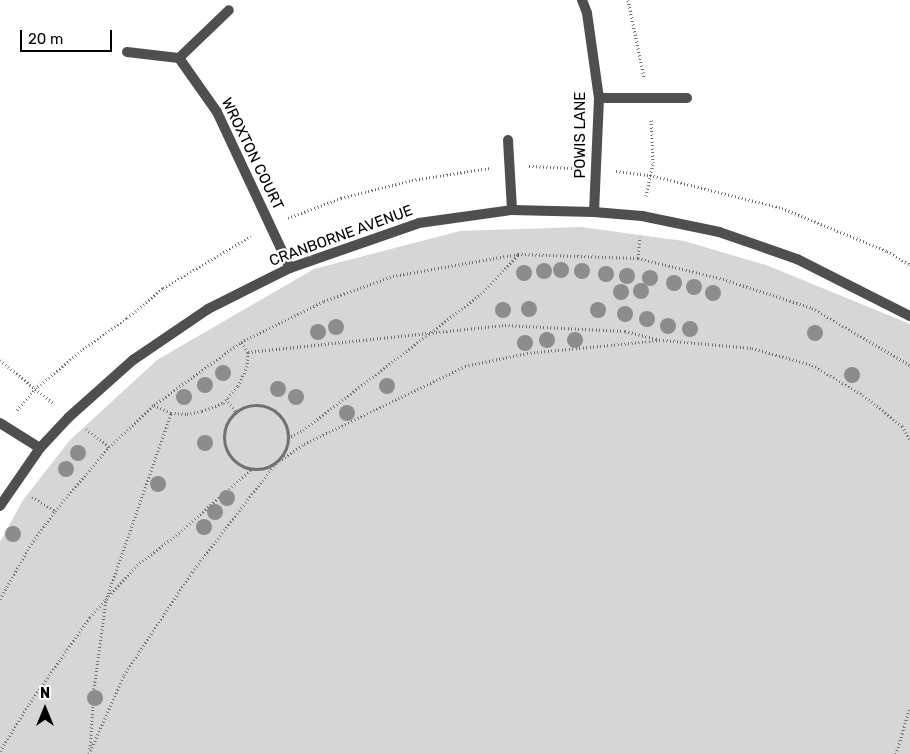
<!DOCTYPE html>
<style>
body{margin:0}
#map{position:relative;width:910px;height:754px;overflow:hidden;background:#fff;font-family:Rubik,sans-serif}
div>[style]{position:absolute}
.green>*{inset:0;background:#d6d6d6}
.path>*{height:3px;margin-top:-1.5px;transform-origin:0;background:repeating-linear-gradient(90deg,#717171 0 1px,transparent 0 3.5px)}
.path>.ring{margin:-1.5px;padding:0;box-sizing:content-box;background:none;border:3px solid #717171;border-radius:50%}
.lane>*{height:10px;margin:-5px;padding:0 5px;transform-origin:5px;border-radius:5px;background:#4f4f4f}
.street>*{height:10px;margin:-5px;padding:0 5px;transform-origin:5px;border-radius:5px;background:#4f4f4f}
.trees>*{width:16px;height:16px;margin:-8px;border-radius:50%;background:#8c8c8c}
span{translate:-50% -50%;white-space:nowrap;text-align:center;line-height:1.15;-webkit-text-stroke:4.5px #fff;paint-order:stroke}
.street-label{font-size:15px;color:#000}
.north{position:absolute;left:20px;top:684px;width:50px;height:50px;-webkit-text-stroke:4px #fff;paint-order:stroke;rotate:0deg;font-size:14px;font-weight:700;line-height:20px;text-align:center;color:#000}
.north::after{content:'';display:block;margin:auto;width:18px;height:22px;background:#000;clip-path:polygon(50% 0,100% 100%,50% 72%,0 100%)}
.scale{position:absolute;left:20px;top:30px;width:92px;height:22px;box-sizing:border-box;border:2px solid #000;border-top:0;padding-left:6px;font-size:15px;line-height:18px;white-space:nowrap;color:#000;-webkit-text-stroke:4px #fff;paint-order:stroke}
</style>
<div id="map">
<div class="green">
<div style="clip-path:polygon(581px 227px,684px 241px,766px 265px,910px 324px,910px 754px,0 754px,0 542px,23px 500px,70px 440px,157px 360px,314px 269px,460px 231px)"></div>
</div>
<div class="path">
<div style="left:628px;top:0;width:79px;rotate:78.3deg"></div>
<div style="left:529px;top:166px;width:46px;rotate:2.5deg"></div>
<div style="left:616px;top:171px;width:34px;rotate:7deg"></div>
<div style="left:650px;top:175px;width:136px;rotate:14deg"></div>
<div style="left:782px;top:208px;width:113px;rotate:22.3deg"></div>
<div style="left:887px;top:251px;width:27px;rotate:31deg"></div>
<div style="left:646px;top:196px;width:34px;rotate:-78deg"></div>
<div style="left:653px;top:163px;width:45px;rotate:-92.5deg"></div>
<div style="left:288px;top:218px;width:57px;rotate:-20.7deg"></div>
<div style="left:341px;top:198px;width:73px;rotate:-14.2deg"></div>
<div style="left:412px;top:180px;width:79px;rotate:-8.7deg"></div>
<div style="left:638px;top:258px;width:21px;rotate:-85deg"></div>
<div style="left:248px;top:352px;width:258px;rotate:-6deg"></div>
<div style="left:505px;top:325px;width:120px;rotate:2.9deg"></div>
<div style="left:625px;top:331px;width:36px;rotate:14deg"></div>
<div style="left:0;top:360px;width:70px;rotate:39.2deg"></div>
<div style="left:226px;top:399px;width:16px;rotate:52deg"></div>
<div style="left:154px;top:405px;width:19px;rotate:25deg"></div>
<div style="left:171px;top:413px;width:16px;rotate:4deg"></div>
<div style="left:187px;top:414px;width:15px;rotate:-11deg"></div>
<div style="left:202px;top:411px;width:22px;rotate:-21deg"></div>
<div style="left:223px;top:403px;width:23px;rotate:-49deg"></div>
<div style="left:238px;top:386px;width:21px;rotate:-65deg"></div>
<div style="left:247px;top:367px;width:15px;rotate:-86deg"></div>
<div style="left:248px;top:352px;width:12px;rotate:-125deg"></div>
<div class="ring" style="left:224px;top:405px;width:61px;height:61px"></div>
<div style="left:17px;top:410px;width:28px;rotate:-49deg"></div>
<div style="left:35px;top:389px;width:62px;rotate:-39.8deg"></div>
<div style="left:83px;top:349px;width:54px;rotate:-35.2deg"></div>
<div style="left:127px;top:318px;width:47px;rotate:-39.8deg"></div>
<div style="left:163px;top:288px;width:102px;rotate:-30.6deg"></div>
<div style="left:86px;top:429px;width:29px;rotate:38deg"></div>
<div style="left:288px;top:438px;width:17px;rotate:-28deg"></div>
<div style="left:303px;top:430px;width:224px;rotate:-37.4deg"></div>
<div style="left:481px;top:294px;width:54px;rotate:-46.5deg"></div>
<div style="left:32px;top:497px;width:27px;rotate:31deg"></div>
<div style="left:0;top:599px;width:63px;rotate:-60.6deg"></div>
<div style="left:31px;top:544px;width:41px;rotate:-54deg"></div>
<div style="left:55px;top:511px;width:84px;rotate:-49.8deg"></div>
<div style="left:109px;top:447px;width:62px;rotate:-43deg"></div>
<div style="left:154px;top:405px;width:107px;rotate:-35.9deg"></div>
<div style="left:241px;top:342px;width:93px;rotate:-26.3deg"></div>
<div style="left:324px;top:301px;width:73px;rotate:-19.9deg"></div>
<div style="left:393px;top:276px;width:127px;rotate:-10deg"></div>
<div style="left:518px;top:254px;width:120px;rotate:1.9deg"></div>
<div style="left:638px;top:258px;width:88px;rotate:13.9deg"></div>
<div style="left:723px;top:279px;width:94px;rotate:18deg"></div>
<div style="left:812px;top:308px;width:113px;rotate:30.2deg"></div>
<div style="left:90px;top:749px;width:60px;rotate:-86.2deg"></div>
<div style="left:94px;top:689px;width:90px;rotate:-82.3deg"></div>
<div style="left:106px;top:600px;width:198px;rotate:-70.8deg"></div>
<div style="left:0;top:751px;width:55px;rotate:-58.3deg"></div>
<div style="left:29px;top:704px;width:106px;rotate:-55deg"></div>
<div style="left:90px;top:617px;width:70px;rotate:-47.9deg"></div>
<div style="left:137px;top:565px;width:53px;rotate:-37.3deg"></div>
<div style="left:179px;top:533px;width:96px;rotate:-41.6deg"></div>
<div style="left:89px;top:754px;width:86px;rotate:-66.1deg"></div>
<div style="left:124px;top:675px;width:123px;rotate:-56.6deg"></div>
<div style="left:192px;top:572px;width:138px;rotate:-52.4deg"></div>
<div style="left:276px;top:463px;width:34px;rotate:-34deg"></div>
<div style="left:304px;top:444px;width:179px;rotate:-25.8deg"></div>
<div style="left:465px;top:366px;width:63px;rotate:-11.8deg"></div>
<div style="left:527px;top:353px;width:137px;rotate:-5.5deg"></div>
<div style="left:663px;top:340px;width:89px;rotate:5.1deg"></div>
<div style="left:752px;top:348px;width:62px;rotate:15.8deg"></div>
<div style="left:812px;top:365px;width:59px;rotate:30.5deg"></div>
<div style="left:863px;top:395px;width:50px;rotate:38.5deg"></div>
<div style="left:902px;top:426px;width:16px;rotate:60deg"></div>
<div style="left:896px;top:754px;width:49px;rotate:-73.4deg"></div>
</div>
<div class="lane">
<div style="left:599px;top:98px;width:88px"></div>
<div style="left:508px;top:140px;width:70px;rotate:86.7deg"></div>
</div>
<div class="street">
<div style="left:582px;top:0;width:14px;rotate:69deg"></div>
<div style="left:587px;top:13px;width:86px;rotate:82deg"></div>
<div style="left:599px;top:98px;width:114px;rotate:92.5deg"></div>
<div style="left:127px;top:52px;width:52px;rotate:6.6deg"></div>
<div style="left:179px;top:58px;width:69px;rotate:-43.8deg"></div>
<div style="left:179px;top:58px;width:66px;rotate:54.9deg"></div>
<div style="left:217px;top:112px;width:172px;rotate:64.9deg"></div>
<div style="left:0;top:423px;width:47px;rotate:32deg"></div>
<div style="left:0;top:506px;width:70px;rotate:-55.4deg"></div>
<div style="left:40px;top:448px;width:42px;rotate:-46.9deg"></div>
<div style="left:69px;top:417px;width:86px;rotate:-41.7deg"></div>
<div style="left:133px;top:360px;width:91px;rotate:-34.2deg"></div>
<div style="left:208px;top:309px;width:92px;rotate:-26.6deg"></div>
<div style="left:290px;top:268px;width:137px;rotate:-19.2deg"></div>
<div style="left:419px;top:223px;width:94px;rotate:-8deg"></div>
<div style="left:512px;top:210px;width:82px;rotate:1.4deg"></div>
<div style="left:594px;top:212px;width:48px;rotate:4.8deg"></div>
<div style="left:642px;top:216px;width:79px;rotate:11.7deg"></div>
<div style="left:719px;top:232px;width:83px;rotate:19.1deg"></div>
<div style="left:797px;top:259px;width:127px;rotate:26.8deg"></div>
</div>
<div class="trees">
<div style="left:561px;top:270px"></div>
<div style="left:544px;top:271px"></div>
<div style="left:582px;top:271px"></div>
<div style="left:524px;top:273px"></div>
<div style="left:606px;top:274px"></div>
<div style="left:627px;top:276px"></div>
<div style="left:650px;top:278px"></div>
<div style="left:674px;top:283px"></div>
<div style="left:694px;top:287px"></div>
<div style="left:641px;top:291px"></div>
<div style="left:621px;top:292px"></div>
<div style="left:713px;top:293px"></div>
<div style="left:529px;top:309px"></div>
<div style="left:503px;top:310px"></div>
<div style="left:598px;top:310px"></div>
<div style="left:625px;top:314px"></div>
<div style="left:647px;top:319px"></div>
<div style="left:668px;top:326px"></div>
<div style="left:336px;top:327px"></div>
<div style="left:690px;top:329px"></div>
<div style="left:318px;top:332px"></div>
<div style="left:815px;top:333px"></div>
<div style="left:547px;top:340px"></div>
<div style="left:575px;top:340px"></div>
<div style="left:525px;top:343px"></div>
<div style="left:223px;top:373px"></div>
<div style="left:852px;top:375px"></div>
<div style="left:205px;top:385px"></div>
<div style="left:387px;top:386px"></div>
<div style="left:278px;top:389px"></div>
<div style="left:184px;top:397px"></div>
<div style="left:296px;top:397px"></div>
<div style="left:347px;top:413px"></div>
<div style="left:205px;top:443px"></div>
<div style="left:78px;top:453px"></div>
<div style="left:66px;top:469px"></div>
<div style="left:158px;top:484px"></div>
<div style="left:227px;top:498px"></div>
<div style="left:215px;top:512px"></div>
<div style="left:204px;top:527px"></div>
<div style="left:13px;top:534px"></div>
<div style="left:95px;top:698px"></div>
</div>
<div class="street-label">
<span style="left:581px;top:135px;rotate:-90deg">POWIS LANE</span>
<span style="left:252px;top:154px;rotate:64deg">WROXTON COURT</span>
<span style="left:341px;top:236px;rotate:-20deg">CRANBORNE AVENUE</span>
</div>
<div class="north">N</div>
<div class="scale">20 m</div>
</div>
